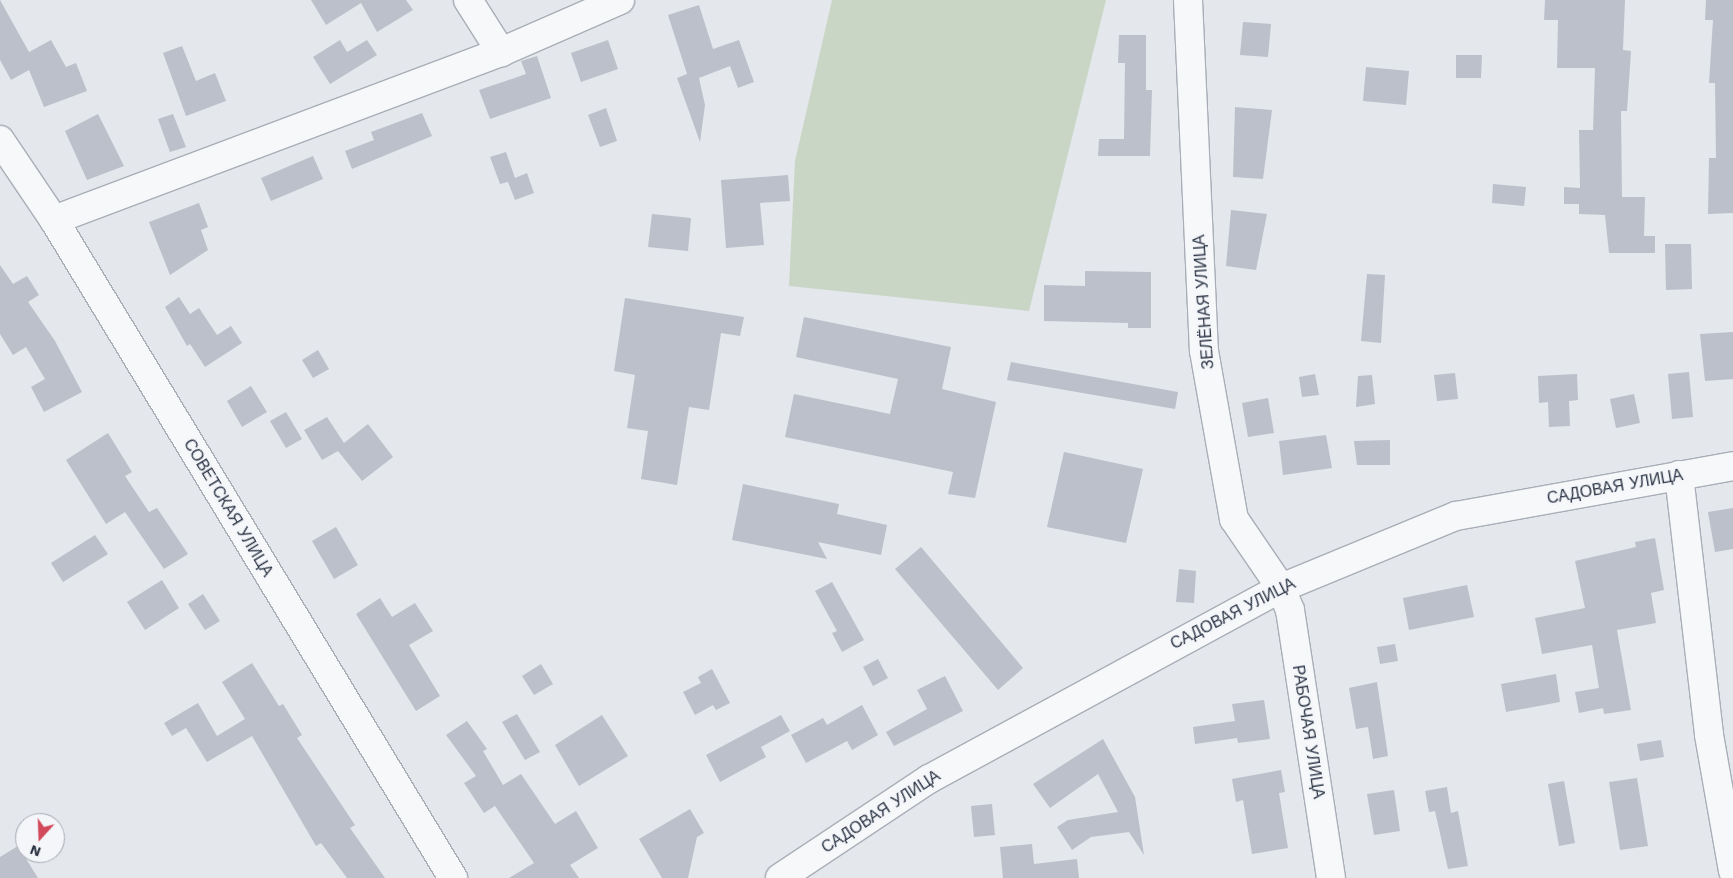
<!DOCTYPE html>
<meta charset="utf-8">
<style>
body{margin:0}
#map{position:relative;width:1733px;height:878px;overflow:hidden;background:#e4e7ec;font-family:"Work Sans",sans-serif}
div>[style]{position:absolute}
.green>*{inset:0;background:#c9d6c5}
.building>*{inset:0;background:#bbc0ca}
.roads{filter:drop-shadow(1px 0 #a9aeb7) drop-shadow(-1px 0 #a9aeb7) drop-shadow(0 1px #a9aeb7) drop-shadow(0 -1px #a9aeb7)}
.minor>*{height:28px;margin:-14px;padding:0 14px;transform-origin:14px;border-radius:14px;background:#f7f8fa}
span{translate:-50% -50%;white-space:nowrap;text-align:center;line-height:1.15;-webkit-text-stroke:5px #f4f6f9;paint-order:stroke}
.street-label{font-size:16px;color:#2b3445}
.north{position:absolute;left:15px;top:813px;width:50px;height:50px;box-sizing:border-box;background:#f4f6f9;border:1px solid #a4a8b1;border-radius:50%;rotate:200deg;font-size:14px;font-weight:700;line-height:20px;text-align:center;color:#2b3445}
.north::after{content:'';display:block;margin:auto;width:18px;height:22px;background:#d1495b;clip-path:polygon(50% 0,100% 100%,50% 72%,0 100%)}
</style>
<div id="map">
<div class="green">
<div style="clip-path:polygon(832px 0,1106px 0,1029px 311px,789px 286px,795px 161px)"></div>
</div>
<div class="building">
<div style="clip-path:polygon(0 0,29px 52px,51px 40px,66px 67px,76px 63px,87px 91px,44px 107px,29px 70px,11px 80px,0 60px)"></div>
<div style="clip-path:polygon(311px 0,406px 0,413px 10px,377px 32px,361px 3px,326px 25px)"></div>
<div style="clip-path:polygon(1545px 0,1625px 0,1623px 50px,1631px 51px,1627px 111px,1621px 111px,1622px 197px,1645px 197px,1644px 236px,1655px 236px,1655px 253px,1609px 253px,1605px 215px,1579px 214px,1579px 204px,1564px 204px,1564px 187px,1580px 188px,1579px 130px,1593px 130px,1595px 68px,1557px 68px,1558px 20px,1544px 20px)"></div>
<div style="clip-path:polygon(1706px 0,1733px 0,1733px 213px,1708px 214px,1709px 158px,1716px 158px,1715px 83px,1709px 83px,1713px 20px,1705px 20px)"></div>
<div style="clip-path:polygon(699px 5px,713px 49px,739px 40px,754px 82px,738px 88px,730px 66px,699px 78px,705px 105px,700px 142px,677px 78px,687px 74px,668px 15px)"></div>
<div style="clip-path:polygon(1243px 22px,1271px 24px,1268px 57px,1240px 55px)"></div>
<div style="clip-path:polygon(1119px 35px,1146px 35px,1146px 90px,1152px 90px,1150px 156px,1098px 156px,1099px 139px,1124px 139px,1125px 63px,1118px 63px)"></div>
<div style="clip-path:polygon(340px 40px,347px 52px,367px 40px,377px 55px,330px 84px,313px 57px)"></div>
<div style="clip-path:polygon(608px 40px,618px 69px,581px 82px,571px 53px)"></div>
<div style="clip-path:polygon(182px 46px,196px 81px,215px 73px,226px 101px,186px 116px,163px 53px)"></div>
<div style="clip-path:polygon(1456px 55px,1482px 55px,1481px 78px,1456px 78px)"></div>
<div style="clip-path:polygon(537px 56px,551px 98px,490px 119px,479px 90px,526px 74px,521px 61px)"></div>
<div style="clip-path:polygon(1366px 67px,1409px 71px,1406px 105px,1363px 101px)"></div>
<div style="clip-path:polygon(1235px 107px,1272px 110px,1263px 179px,1233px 177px)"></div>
<div style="clip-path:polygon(606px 108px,617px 141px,600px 147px,588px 115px)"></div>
<div style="clip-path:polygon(422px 113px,432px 136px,352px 169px,345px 151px,374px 140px,371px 132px)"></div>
<div style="clip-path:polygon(98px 114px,124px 166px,87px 180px,65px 131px)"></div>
<div style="clip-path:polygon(173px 114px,186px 147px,170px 152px,158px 119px)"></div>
<div style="clip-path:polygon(506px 152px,515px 178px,527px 173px,534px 193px,515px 200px,508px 182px,500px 184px,490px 157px)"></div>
<div style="clip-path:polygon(313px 156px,323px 179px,271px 201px,261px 178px)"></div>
<div style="clip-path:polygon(788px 175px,790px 201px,760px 203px,764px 245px,726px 248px,721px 180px)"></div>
<div style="clip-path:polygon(1493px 184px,1526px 187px,1524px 206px,1492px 203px)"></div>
<div style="clip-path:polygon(199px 203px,208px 227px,201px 230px,208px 250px,170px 275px,149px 222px)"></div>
<div style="clip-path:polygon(1231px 210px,1267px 214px,1256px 270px,1226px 266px)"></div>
<div style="clip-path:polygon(652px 214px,691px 218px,688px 251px,648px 247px)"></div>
<div style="clip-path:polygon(1665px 244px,1691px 244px,1692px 289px,1666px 290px)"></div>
<div style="clip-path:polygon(0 265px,13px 284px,27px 276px,39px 295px,28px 302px,55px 341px,82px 392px,44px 412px,31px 387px,45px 379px,26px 347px,13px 355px,0 334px)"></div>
<div style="clip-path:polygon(1085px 271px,1151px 272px,1151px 328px,1128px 328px,1128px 323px,1044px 321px,1044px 285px,1085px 286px)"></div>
<div style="clip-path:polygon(1367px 274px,1385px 275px,1381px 343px,1361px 341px)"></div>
<div style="clip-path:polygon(179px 297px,190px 314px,199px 308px,217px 335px,231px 326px,242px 343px,205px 367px,190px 344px,187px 346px,165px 307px)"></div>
<div style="clip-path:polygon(625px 298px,744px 317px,740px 336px,721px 333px,709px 410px,689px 407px,677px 485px,641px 479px,648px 431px,627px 428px,635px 375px,614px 371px)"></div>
<div style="clip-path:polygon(804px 317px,951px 347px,942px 389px,996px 402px,975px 498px,948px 494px,953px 472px,785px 437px,794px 394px,890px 414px,898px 379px,796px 357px)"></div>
<div style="clip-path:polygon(1733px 332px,1733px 379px,1705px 381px,1700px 334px)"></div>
<div style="clip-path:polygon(318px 350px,329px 369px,313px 378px,302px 360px)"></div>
<div style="clip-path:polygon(1011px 362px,1178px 392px,1175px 409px,1007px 380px)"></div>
<div style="clip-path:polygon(1689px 372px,1693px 417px,1672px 419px,1668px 374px)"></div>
<div style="clip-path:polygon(1455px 373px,1458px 399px,1437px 401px,1434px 375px)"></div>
<div style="clip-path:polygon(1315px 374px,1319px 395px,1302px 397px,1299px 377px)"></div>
<div style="clip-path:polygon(1577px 374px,1578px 400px,1569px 401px,1570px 426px,1549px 427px,1548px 402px,1539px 403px,1538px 376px)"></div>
<div style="clip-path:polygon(1372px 375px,1375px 404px,1356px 407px,1358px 376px)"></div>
<div style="clip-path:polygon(251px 386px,267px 412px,242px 427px,227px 401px)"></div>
<div style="clip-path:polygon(1634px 394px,1640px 423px,1616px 428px,1610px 399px)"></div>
<div style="clip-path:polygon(1268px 398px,1274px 433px,1248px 437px,1242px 403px)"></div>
<div style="clip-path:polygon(286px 412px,302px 439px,286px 448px,270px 421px)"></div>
<div style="clip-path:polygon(327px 417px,344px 443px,368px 424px,393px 457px,362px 481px,338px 451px,322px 460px,304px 430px)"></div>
<div style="clip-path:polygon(108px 433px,132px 472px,125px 476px,149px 512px,157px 508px,188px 554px,164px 569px,125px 512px,106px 524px,66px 460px)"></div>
<div style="clip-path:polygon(1326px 435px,1332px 468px,1283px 475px,1279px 441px)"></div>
<div style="clip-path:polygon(1390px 440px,1390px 465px,1357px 465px,1354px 441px)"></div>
<div style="clip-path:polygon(1064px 452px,1143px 469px,1126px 543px,1047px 527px)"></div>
<div style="clip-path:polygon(743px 484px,839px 504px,837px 514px,887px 525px,881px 555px,818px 542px,827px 559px,732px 540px)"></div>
<div style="clip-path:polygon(1733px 508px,1733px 549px,1715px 552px,1708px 512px)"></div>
<div style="clip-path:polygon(336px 527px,358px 565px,334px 579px,312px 541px)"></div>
<div style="clip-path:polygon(95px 535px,108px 554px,63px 582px,51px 563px)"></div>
<div style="clip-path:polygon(1655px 538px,1664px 590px,1651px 593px,1656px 623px,1617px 630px,1631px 710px,1604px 714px,1603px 708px,1579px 713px,1575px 692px,1599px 688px,1592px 645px,1542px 654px,1535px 618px,1585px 608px,1575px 561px,1636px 547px,1635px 542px)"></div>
<div style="clip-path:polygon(921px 547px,1023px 668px,998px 690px,895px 569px)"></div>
<div style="clip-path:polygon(1179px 569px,1196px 571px,1194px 603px,1176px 602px)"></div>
<div style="clip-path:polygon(162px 580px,179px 608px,145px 630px,127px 602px)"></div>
<div style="clip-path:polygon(832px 582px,864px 640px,842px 652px,832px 633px,837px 631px,815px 591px)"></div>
<div style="clip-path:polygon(1467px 585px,1474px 617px,1409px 630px,1403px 598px)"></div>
<div style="clip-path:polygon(203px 594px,220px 621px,205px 630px,188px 604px)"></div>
<div style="clip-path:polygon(380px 598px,392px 617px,415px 603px,433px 631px,409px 645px,440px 696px,416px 711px,356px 614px)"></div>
<div style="clip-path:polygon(1395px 644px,1398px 661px,1380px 664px,1377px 647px)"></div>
<div style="clip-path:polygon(878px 659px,888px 678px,873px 686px,863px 667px)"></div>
<div style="clip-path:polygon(252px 663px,279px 706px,283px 704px,302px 735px,297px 738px,355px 825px,350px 828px,385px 878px,347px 878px,321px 843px,316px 846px,252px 736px,207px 762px,186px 728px,172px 736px,164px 723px,198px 703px,217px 736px,245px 719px,222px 682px)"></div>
<div style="clip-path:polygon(541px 664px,553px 684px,534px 695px,522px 676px)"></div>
<div style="clip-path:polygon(712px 669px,730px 703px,716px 710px,713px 705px,695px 715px,683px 692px,701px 683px,698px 677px)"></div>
<div style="clip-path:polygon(1556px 674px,1560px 702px,1506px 712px,1501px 684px)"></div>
<div style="clip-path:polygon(945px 676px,963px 711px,894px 746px,886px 732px,927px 709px,917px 690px)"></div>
<div style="clip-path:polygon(1377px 682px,1388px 756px,1373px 759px,1368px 727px,1356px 729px,1349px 688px)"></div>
<div style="clip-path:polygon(1264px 700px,1270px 739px,1238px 743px,1237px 738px,1195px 744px,1193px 727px,1235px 721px,1232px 704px)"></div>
<div style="clip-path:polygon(862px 705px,878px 735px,852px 750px,847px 741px,806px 763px,791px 735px,823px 718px,827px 725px)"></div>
<div style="clip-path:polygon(517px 714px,540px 752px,525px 760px,502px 722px)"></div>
<div style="clip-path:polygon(602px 715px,628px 756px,579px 786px,555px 745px)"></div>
<div style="clip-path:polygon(781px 715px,790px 731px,761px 747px,766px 757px,720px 782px,706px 755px)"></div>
<div style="clip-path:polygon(467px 721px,487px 749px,483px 751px,503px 785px,521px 774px,555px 824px,576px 811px,598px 848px,570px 865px,579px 878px,509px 878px,534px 863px,495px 806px,484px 813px,464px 783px,476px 776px,446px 735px)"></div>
<div style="clip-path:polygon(1103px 739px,1135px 797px,1144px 855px,1129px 832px,1091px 837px,1072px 850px,1057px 827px,1068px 820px,1118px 812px,1098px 774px,1050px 808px,1033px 784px)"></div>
<div style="clip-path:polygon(1661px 740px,1664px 757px,1640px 761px,1637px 744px)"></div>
<div style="clip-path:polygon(1281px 770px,1285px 792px,1279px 793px,1288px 848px,1252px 854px,1243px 800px,1236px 802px,1232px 779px)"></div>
<div style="clip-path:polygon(1637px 778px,1648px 846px,1620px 850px,1609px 782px)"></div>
<div style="clip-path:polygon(1564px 781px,1575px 843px,1559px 846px,1548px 784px)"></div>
<div style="clip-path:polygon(1447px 787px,1451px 813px,1458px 811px,1468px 866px,1448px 869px,1435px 811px,1429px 812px,1425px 791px)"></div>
<div style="clip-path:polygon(1394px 790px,1400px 831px,1374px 835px,1367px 794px)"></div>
<div style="clip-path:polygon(992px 804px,995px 835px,974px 837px,971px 806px)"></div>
<div style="clip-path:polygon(690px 809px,704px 833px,697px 837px,688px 878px,662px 878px,639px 839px)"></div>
<div style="clip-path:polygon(1032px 844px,1034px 864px,1077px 859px,1079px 878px,1003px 878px,1000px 847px)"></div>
<div style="clip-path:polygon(18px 846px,38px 878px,0 878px,0 857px)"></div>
</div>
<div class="roads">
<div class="minor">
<div style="left:468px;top:0;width:62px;rotate:57.6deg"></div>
<div style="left:1188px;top:0;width:351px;rotate:87.4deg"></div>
<div style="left:1204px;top:351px;width:171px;rotate:79.9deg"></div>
<div style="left:1234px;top:519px;width:83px;rotate:55.7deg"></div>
<div style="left:1281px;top:588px;width:24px;rotate:68deg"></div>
<div style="left:1290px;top:610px;width:271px;rotate:81.3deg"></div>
<div style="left:0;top:140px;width:97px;rotate:56deg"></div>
<div style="left:54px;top:220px;width:770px;rotate:58.77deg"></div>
<div style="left:54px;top:220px;width:478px;rotate:-20.6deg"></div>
<div style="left:501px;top:52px;width:130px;rotate:-23.6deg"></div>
<div style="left:1679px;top:475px;width:262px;rotate:83.4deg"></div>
<div style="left:1709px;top:735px;width:138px;rotate:80deg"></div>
<div style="left:780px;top:878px;width:179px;rotate:-33.6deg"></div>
<div style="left:929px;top:779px;width:400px;rotate:-28.5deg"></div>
<div style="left:1281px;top:588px;width:189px;rotate:-22.4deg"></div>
<div style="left:1456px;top:516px;width:281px;rotate:-10.2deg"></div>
</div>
</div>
<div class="street-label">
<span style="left:1204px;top:302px;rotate:-94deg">ЗЕЛЁНАЯ УЛИЦА</span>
<span style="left:1615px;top:487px;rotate:-10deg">САДОВАЯ УЛИЦА</span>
<span style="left:228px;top:508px;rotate:59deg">СОВЕТСКАЯ УЛИЦА</span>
<span style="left:1233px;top:614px;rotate:-27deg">САДОВАЯ УЛИЦА</span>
<span style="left:1308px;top:732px;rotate:81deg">РАБОЧАЯ УЛИЦА</span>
<span style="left:881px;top:812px;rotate:-33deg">САДОВАЯ УЛИЦА</span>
</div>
<div class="north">N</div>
</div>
